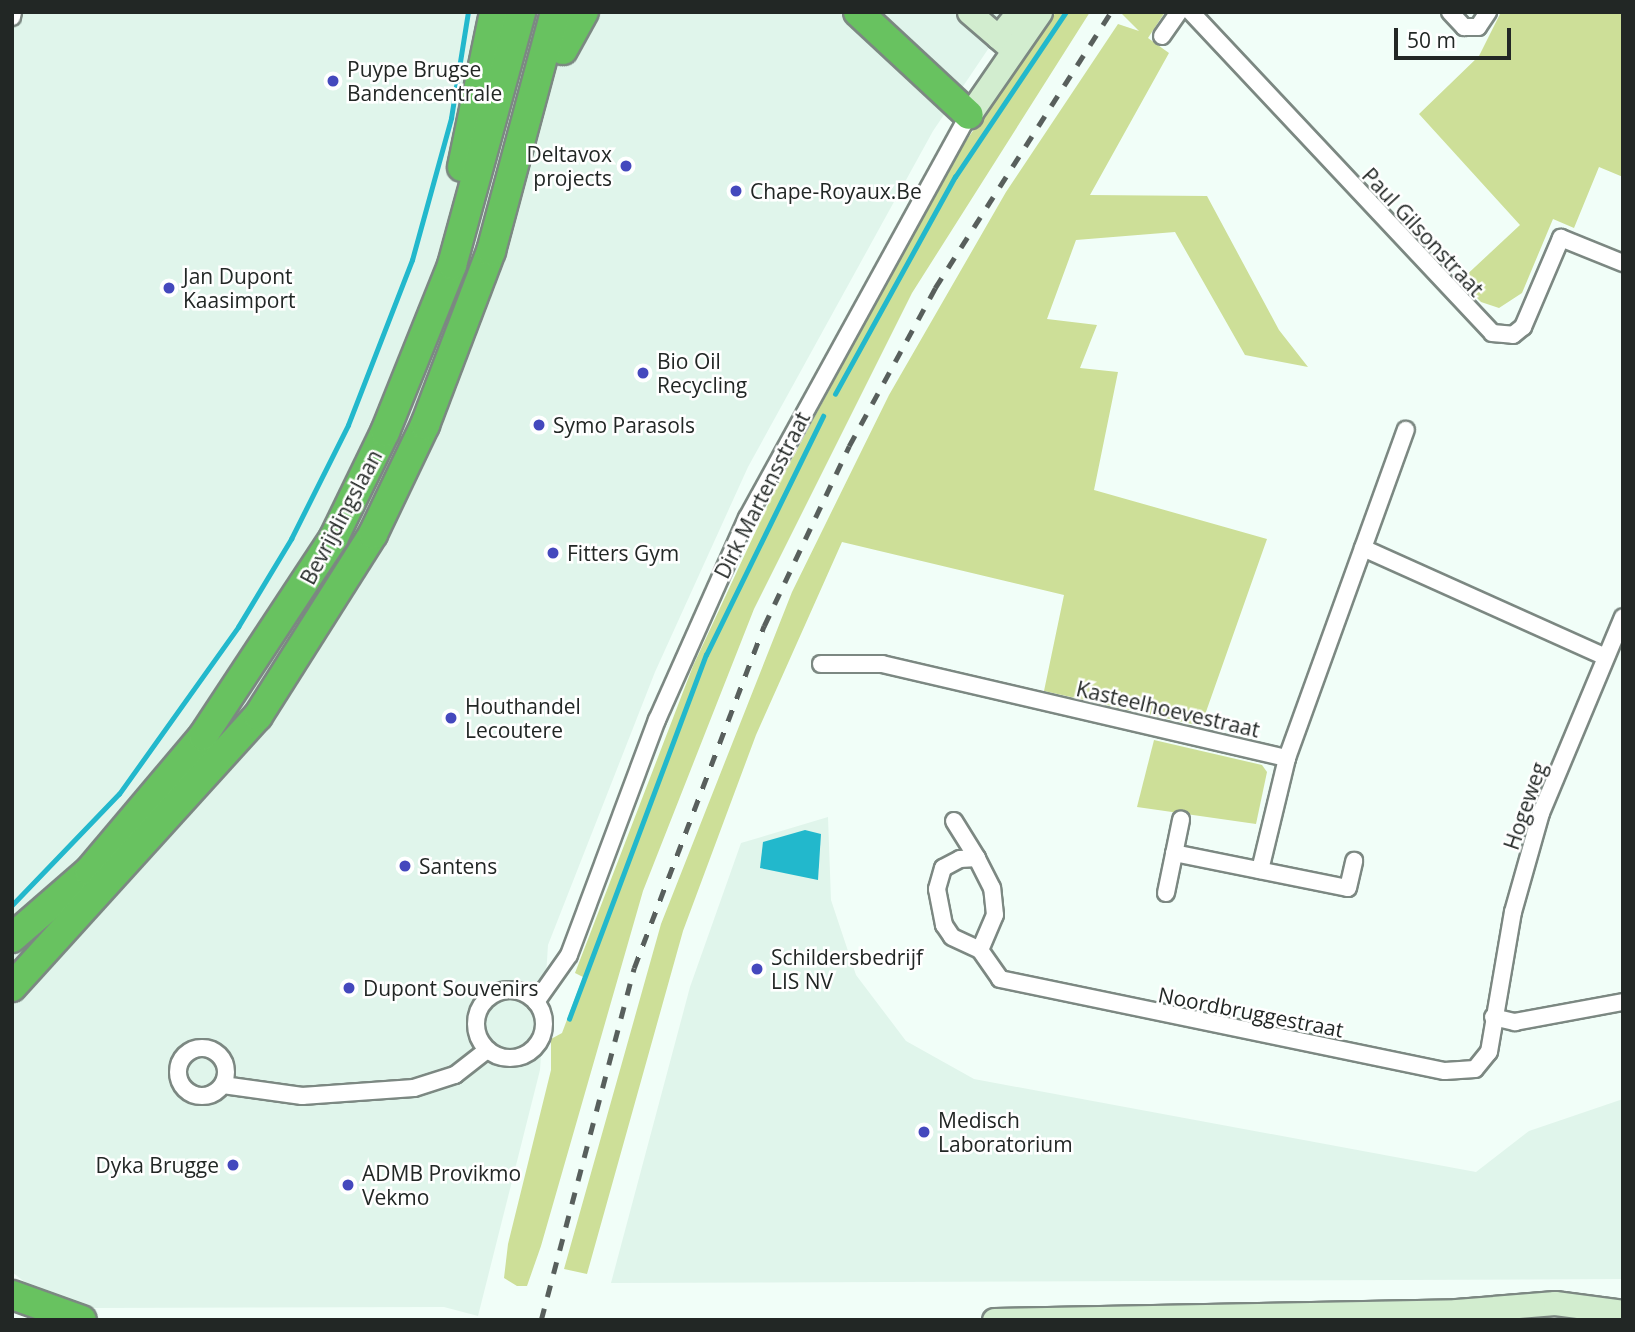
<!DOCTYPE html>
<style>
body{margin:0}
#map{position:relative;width:1635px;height:1332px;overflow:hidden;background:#f1fef8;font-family:"Open Sans",sans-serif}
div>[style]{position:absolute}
.built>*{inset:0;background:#e0f5eb}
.green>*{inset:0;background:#cddf98}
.water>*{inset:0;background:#22b8cc}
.stream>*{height:4.5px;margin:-2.25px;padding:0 2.25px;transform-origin:2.25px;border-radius:2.25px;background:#22b8cc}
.roads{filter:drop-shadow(2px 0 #7c8882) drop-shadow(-2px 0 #7c8882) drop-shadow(0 2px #7c8882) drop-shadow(0 -2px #7c8882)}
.street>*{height:16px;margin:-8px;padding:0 8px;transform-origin:8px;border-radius:8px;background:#fff}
.street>.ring{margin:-8px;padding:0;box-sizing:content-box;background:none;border:16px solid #fff;border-radius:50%}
.secondary>*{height:23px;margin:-11.5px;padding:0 11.5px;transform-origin:11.5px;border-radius:11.5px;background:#d2edcf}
.highway>*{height:28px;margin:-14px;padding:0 14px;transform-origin:14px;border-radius:14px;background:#68c260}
.rail>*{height:4.5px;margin-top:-2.25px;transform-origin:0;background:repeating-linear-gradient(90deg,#585f5c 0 12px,transparent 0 24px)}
.dots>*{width:19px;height:19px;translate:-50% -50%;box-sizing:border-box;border:4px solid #fff;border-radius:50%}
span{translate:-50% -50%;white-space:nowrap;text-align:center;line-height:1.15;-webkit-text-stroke:5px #fff;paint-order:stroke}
.poi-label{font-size:21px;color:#222725}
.left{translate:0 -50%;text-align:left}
.right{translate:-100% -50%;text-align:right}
.street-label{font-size:21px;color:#222725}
.frame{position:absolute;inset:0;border:14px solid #222725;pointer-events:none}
.scale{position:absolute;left:1394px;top:28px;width:117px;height:32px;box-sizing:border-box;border:4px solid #222725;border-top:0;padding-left:9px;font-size:21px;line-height:24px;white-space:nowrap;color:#222725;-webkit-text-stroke:5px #fff;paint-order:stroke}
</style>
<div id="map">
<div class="built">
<div style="clip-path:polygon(12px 12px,1013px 12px,933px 131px,748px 467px,655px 672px,548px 945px,540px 1070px,478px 1316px,444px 1307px,92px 1308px,35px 1290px,12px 1272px)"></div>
<div style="clip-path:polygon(828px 817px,831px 900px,856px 975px,906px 1041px,974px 1079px,1476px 1172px,1529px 1131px,1623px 1099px,1623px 1279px,611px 1283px,690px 987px,741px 843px)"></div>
</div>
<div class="green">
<div style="clip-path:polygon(1056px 12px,1090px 12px,912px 293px,754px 609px,643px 891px,541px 1246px,527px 1286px,517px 1286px,504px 1278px,508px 1244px,551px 1070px,551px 1039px,562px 1033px,583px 977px,575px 973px,693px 666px,773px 494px,923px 216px,961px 148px)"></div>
<div style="clip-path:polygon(1120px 12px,1165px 12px,1148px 38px,1169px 53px,1090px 195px,1207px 196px,1279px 330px,1308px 367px,1245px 355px,1175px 232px,1076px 240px,1047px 319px,1097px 325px,1080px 368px,1118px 372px,1094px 490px,1267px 539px,1201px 726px,1044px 691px,1064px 595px,842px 542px,756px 735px,683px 931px,587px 1274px,564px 1269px,661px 924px,792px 592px,889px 395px,1006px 192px,1118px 24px,1139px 31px)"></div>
<div style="clip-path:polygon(1501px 12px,1623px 12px,1623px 177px,1599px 167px,1574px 228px,1553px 219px,1522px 293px,1499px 308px,1481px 302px,1460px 281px,1520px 225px,1419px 114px,1479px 56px)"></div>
<div style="clip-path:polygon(1154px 740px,1262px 765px,1267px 772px,1256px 824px,1137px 807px)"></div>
</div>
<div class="water">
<div style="clip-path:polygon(805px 830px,821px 834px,818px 880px,760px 868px,763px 842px)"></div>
</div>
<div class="stream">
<div style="left:835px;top:394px;width:248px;rotate:-61.1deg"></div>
<div style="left:955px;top:177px;width:199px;rotate:-56.1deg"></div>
<div style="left:12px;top:905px;width:154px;rotate:-46.1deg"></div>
<div style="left:119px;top:794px;width:205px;rotate:-54.5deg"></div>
<div style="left:238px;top:627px;width:103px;rotate:-58.9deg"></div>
<div style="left:291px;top:539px;width:127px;rotate:-63.4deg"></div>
<div style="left:348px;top:425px;width:177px;rotate:-68.8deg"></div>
<div style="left:412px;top:260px;width:147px;rotate:-74.6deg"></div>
<div style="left:451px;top:118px;width:107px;rotate:-80.9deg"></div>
<div style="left:569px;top:1019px;width:389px;rotate:-69.4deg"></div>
<div style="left:706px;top:655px;width:266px;rotate:-63.9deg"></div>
</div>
<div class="roads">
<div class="street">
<div style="left:1191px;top:12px;width:440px;rotate:46.8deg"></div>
<div style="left:1492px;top:333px;width:21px;rotate:5deg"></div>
<div style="left:1513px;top:335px;width:13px;rotate:-39deg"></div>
<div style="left:1523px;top:327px;width:97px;rotate:-66.9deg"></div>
<div style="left:1561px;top:238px;width:67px;rotate:22deg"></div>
<div style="left:1450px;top:12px;width:21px;rotate:47deg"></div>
<div style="left:1464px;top:27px;width:14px"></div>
<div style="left:1478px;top:27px;width:18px;rotate:-56deg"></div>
<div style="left:12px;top:17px;width:5px;rotate:-79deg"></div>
<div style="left:1162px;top:36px;width:29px;rotate:-55deg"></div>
<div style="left:1363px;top:548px;width:266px;rotate:24.2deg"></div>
<div style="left:821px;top:664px;width:61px"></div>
<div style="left:882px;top:664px;width:416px;rotate:13.1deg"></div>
<div style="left:1287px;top:758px;width:349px;rotate:-70.1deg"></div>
<div style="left:954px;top:821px;width:44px;rotate:58.1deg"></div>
<div style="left:1174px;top:853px;width:177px;rotate:11.4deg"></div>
<div style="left:1348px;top:888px;width:28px;rotate:-77deg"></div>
<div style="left:1260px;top:870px;width:115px;rotate:-76.4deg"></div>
<div style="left:1166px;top:893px;width:75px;rotate:-78.4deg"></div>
<div style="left:980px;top:950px;width:38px;rotate:-67deg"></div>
<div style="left:995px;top:915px;width:27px;rotate:-96deg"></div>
<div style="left:992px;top:888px;width:34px;rotate:-117deg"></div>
<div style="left:977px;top:858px;width:17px;rotate:177deg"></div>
<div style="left:960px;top:859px;width:19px;rotate:152deg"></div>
<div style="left:943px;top:868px;width:22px;rotate:106deg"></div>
<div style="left:937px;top:889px;width:37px;rotate:79deg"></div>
<div style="left:944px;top:925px;width:14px;rotate:56deg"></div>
<div style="left:952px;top:937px;width:31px;rotate:25deg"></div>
<div style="left:980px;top:950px;width:35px;rotate:55deg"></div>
<div style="left:1000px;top:979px;width:454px;rotate:11.7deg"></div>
<div style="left:1445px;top:1071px;width:30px;rotate:-4deg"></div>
<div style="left:1475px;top:1069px;width:22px;rotate:-51deg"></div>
<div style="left:1489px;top:1052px;width:142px;rotate:-80.3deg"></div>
<div style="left:1513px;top:912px;width:103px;rotate:-74.2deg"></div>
<div style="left:1541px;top:813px;width:212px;rotate:-67.3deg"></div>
<div class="ring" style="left:476px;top:990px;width:52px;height:52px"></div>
<div style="left:536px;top:1002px;width:57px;rotate:-54.9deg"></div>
<div style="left:569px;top:955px;width:251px;rotate:-69.5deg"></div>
<div style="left:657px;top:720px;width:221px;rotate:-66deg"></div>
<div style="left:747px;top:518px;width:460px;rotate:-61.2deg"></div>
<div style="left:1493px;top:1017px;width:23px;rotate:13deg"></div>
<div style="left:1515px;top:1022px;width:110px;rotate:-10.5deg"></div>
<div class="ring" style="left:178px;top:1048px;width:32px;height:32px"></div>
<div style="left:223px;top:1085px;width:80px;rotate:7.9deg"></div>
<div style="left:302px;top:1096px;width:112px;rotate:-4.1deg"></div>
<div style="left:414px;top:1088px;width:43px;rotate:-17.6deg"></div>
<div style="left:455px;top:1075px;width:41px;rotate:-38deg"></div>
</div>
<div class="secondary">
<div style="left:969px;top:12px;width:57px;rotate:40.7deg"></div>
<div style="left:998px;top:37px;width:32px;rotate:-51deg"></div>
<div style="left:969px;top:115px;width:125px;rotate:-55.4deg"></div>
<div style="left:994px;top:1320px;width:462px;rotate:-1.1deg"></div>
<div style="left:1456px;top:1311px;width:99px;rotate:-4.6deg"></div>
<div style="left:1555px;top:1303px;width:69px;rotate:7.5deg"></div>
</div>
<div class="highway">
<div style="left:858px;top:12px;width:151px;rotate:42.9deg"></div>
<div style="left:563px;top:50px;width:43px;rotate:-61.1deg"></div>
<div style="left:462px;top:167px;width:158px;rotate:-78.3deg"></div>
<div style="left:12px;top:938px;width:102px;rotate:-41deg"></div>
<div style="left:89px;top:871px;width:177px;rotate:-49.8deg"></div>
<div style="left:203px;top:736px;width:238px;rotate:-56.6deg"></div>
<div style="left:334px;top:537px;width:117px;rotate:-64.1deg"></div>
<div style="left:385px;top:432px;width:180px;rotate:-68.1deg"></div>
<div style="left:452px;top:265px;width:262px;rotate:-74.7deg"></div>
<div style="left:12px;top:987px;width:366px;rotate:-47.8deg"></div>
<div style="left:258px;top:716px;width:215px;rotate:-57.7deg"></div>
<div style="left:373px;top:534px;width:121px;rotate:-64.5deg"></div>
<div style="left:425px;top:425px;width:186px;rotate:-69.2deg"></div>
<div style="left:491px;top:251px;width:247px;rotate:-75deg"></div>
<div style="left:12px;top:1295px;width:74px;rotate:19.7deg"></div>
</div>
</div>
<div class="rail">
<div style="left:541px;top:1320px;width:364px;rotate:-75.2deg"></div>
<div style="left:634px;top:968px;width:366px;rotate:-69.2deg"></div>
<div style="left:764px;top:626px;width:199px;rotate:-64.7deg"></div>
<div style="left:849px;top:446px;width:180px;rotate:-61.4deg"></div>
<div style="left:935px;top:288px;width:327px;rotate:-57.5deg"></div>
</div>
<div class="dots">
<div style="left:333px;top:81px;background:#4448bd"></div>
<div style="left:626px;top:166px;background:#4448bd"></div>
<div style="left:736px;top:191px;background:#4448bd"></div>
<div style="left:169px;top:288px;background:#4448bd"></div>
<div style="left:643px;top:373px;background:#4448bd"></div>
<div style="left:539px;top:425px;background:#4448bd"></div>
<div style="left:553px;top:553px;background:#4448bd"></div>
<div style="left:451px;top:718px;background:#4448bd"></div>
<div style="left:405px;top:866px;background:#4448bd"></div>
<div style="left:757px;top:969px;background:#4448bd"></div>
<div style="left:349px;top:988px;background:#4448bd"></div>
<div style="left:924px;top:1132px;background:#4448bd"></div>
<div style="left:233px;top:1165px;background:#4448bd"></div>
<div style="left:348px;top:1185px;background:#4448bd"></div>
</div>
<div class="poi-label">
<span class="left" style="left:347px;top:81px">Puype Brugse<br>Bandencentrale</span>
<span class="right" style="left:612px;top:166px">Deltavox<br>projects</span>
<span class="left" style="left:750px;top:191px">Chape-Royaux.Be</span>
<span class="left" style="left:183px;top:288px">Jan Dupont<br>Kaasimport</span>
<span class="left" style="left:657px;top:373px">Bio Oil<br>Recycling</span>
<span class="left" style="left:553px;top:425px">Symo Parasols</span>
<span class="left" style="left:567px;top:553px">Fitters Gym</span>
<span class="left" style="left:465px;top:718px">Houthandel<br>Lecoutere</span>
<span class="left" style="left:419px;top:866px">Santens</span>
<span class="left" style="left:771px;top:969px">Schildersbedrijf<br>LIS NV</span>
<span class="left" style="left:363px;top:988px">Dupont Souvenirs</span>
<span class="left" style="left:938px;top:1132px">Medisch<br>Laboratorium</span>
<span class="right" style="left:219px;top:1165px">Dyka Brugge</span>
<span class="left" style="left:362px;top:1185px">ADMB Provikmo<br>Vekmo</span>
</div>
<div class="street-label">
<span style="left:1423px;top:232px;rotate:47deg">Paul Gilsonstraat</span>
<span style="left:762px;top:495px;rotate:-63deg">Dirk Martensstraat</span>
<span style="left:341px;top:517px;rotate:-62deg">Bevrijdingslaan</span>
<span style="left:1168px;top:709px;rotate:13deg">Kasteelhoevestraat</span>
<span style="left:1525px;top:806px;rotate:-71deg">Hogeweg</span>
<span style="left:1251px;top:1012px;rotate:11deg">Noordbruggestraat</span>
</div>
<div class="frame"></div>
<div class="scale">50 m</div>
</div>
